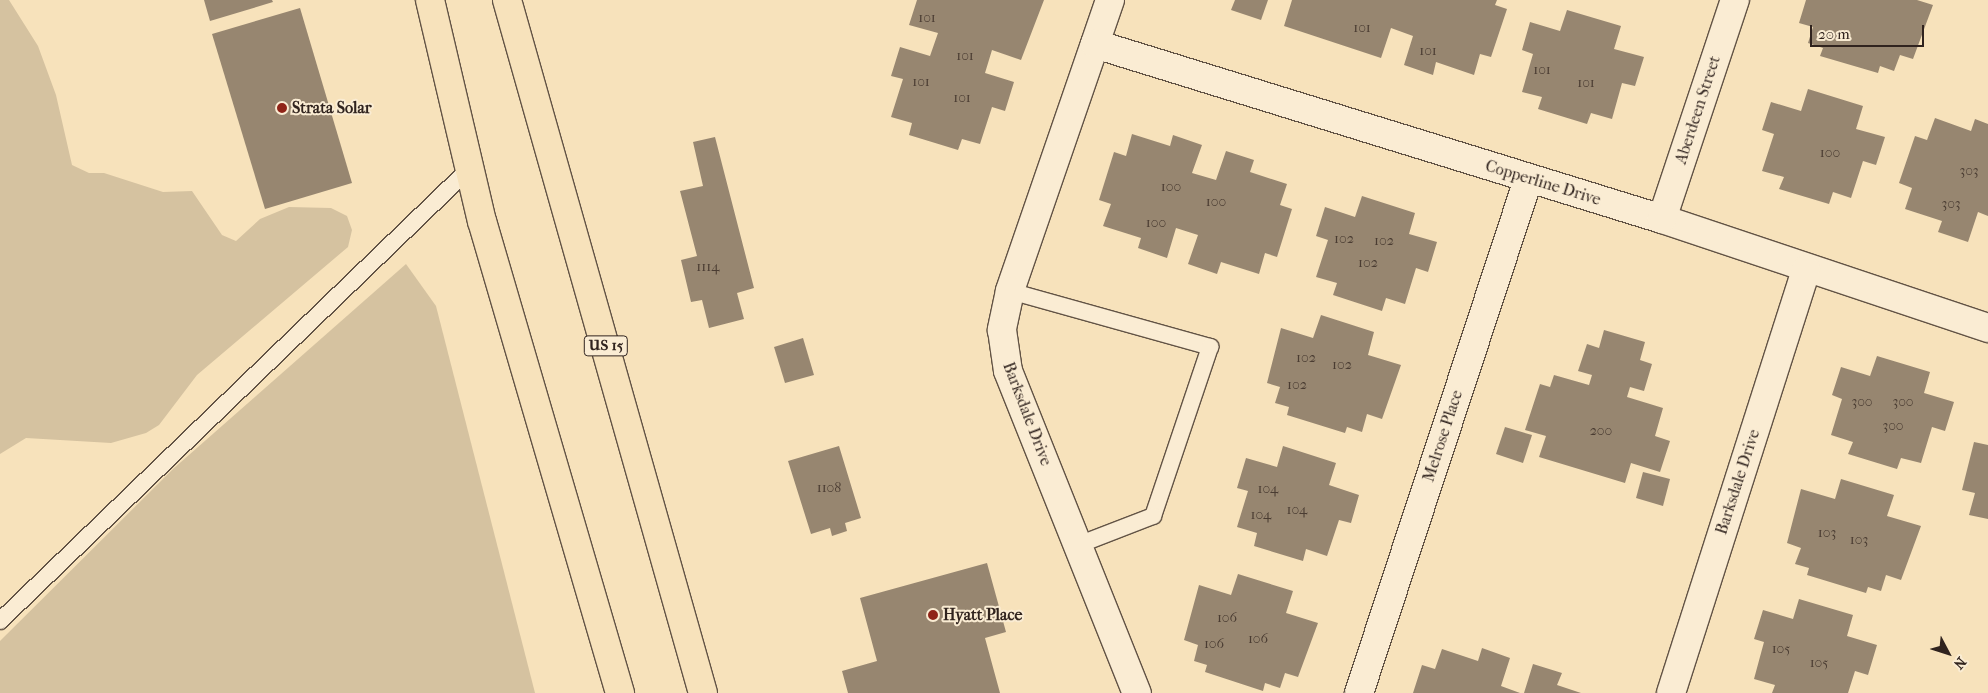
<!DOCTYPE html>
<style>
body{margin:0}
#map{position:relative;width:1988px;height:693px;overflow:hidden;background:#f7e2bb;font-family:"IM FELL French Canon",serif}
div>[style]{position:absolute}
.green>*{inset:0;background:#d5c2a0}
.building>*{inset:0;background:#978670}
.roads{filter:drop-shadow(1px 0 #625345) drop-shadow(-1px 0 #625345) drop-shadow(0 1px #625345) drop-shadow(0 -1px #625345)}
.lane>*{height:16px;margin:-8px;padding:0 8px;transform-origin:8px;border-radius:8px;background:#faecd3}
.street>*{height:28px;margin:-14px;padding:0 14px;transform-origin:14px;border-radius:14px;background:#faecd3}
.highway>*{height:28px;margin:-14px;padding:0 14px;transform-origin:14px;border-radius:14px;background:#f7e2bb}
.dots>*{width:14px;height:14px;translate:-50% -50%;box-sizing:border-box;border:2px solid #faecd3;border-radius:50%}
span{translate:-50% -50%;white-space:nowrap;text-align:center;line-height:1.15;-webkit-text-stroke:4px #faecd3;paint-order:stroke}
.number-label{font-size:14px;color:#4a3c32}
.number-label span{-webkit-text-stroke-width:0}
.shield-label span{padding:1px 4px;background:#faecd3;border:1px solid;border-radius:4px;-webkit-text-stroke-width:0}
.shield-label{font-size:15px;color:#30231e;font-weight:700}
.poi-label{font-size:16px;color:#30231e;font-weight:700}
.left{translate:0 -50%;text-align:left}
.street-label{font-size:16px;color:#30231e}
.north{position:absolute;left:1923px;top:628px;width:50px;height:50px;-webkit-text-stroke:4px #faecd3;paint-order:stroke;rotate:130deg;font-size:14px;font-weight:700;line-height:20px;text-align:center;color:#30231e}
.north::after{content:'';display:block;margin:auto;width:18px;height:22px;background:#30231e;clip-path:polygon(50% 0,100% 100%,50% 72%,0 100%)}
.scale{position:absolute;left:1810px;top:25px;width:114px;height:22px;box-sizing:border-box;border:2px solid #30231e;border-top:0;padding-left:6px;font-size:15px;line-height:18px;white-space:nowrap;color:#30231e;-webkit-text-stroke:4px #faecd3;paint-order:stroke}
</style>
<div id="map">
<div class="green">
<div style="clip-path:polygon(0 0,9px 0,38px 46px,56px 95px,72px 165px,89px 173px,104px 173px,163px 192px,192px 191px,222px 235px,236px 241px,260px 219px,289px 207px,331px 208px,347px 216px,352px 230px,348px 247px,197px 375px,159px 425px,146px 433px,111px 443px,26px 438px,0 454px)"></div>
<div style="clip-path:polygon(406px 264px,436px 306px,535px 693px,0 693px,0 641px,173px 469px)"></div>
</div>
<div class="building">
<div style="clip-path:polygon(204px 0,272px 0,273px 2px,210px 21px)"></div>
<div style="clip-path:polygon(917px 0,1044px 0,1021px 60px,992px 50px,985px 73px,1014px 82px,1005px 111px,992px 107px,980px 144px,962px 139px,958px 150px,909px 135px,912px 123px,891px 117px,903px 79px,891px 76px,900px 47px,930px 56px,938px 33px,909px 25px)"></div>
<div style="clip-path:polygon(1235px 0,1268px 0,1261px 20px,1231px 10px)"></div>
<div style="clip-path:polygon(1292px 0,1497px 0,1495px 5px,1507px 9px,1491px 57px,1480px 54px,1474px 75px,1436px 62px,1433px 75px,1404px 65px,1413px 36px,1391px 28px,1381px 58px,1284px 26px)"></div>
<div style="clip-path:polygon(1806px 0,1917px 0,1933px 5px,1913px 59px,1900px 55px,1894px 71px,1880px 66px,1878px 73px,1820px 56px,1823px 48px,1808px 43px,1813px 27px,1799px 23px)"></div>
<div style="clip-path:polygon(300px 8px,352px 183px,265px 209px,212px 34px)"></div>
<div style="clip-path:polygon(1567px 10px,1621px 26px,1614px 49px,1644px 57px,1635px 86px,1622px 83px,1612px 119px,1591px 113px,1587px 124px,1538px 109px,1542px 97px,1522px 92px,1533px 54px,1522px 50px,1530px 22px,1560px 31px)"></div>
<div style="clip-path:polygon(1808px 89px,1863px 106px,1856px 129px,1885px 137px,1876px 165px,1863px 161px,1851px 198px,1833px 192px,1829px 204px,1779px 189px,1784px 177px,1762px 171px,1774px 134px,1762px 130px,1771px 102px,1801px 111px)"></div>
<div style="clip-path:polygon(1935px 118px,1971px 131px,1975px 119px,1988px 124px,1988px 216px,1978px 212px,1968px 242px,1938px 232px,1942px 221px,1905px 209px,1912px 188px,1899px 183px,1915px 136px,1927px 140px)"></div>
<div style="clip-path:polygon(1132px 134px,1170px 146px,1173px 135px,1202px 145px,1192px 173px,1216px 180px,1226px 151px,1254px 160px,1250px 172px,1287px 184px,1280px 205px,1292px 209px,1277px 257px,1265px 253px,1259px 274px,1221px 262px,1217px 274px,1188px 264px,1198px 235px,1176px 228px,1167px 258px,1138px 248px,1141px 238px,1103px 226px,1111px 204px,1099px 200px,1114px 152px,1126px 156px)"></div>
<div style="clip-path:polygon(715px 137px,754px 288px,737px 293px,744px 319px,709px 328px,702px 300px,691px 302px,681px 260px,697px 256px,680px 191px,703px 186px,693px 142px)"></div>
<div style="clip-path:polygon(1362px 196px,1415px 213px,1409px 234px,1437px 242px,1428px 272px,1416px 268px,1405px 304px,1386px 298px,1382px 311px,1333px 295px,1337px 283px,1316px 277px,1328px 240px,1316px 236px,1325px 207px,1355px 217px)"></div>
<div style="clip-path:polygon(1321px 315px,1374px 332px,1368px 355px,1401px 365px,1382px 419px,1367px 414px,1362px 432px,1347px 427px,1345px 433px,1287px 415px,1289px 407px,1275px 403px,1280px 387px,1267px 383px,1281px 328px,1313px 338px)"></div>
<div style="clip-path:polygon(1604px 330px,1645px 342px,1640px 360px,1652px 364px,1644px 391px,1630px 387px,1627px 397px,1663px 408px,1655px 436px,1670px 441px,1660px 472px,1631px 463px,1625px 483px,1539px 457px,1546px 436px,1525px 430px,1540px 384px,1550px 387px,1554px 375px,1589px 385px,1592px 375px,1578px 371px,1587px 344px,1599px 348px)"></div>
<div style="clip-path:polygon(803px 338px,814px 375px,785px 383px,774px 347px)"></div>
<div style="clip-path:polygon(1877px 356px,1930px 372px,1924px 393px,1954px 402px,1945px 431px,1932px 427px,1921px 463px,1901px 458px,1897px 469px,1848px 454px,1853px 442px,1831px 435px,1842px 399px,1832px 395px,1841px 367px,1870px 376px)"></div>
<div style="clip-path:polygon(1505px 427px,1532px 435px,1523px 463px,1496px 454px)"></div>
<div style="clip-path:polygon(1974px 442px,1988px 445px,1988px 519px,1969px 515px,1975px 493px,1962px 490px)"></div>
<div style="clip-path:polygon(839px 446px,861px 518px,845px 523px,847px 531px,832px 536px,830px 528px,811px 534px,788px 461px)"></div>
<div style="clip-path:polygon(1283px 446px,1336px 463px,1329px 485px,1359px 495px,1351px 523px,1339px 520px,1327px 556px,1306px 549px,1303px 561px,1254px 546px,1257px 533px,1237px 527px,1248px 491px,1237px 488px,1246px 458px,1277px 467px)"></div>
<div style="clip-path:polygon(1643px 472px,1670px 479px,1663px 506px,1636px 498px)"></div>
<div style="clip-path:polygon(1841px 479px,1894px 495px,1887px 516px,1921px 526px,1901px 580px,1886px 575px,1881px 591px,1868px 587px,1866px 593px,1807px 575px,1809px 568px,1795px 564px,1801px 548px,1787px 543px,1801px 489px,1835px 499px)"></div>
<div style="clip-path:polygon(987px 563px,1006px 632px,985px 638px,1000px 693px,848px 693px,842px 671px,877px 661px,860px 598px)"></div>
<div style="clip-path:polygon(1238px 574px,1293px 591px,1286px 613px,1318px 623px,1298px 677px,1285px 673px,1280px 688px,1265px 683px,1263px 691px,1205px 672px,1207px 665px,1194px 661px,1198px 645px,1184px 640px,1199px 585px,1231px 595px)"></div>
<div style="clip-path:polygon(1799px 599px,1853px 615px,1847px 636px,1877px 645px,1868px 675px,1855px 671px,1848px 693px,1772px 693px,1775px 685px,1754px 679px,1764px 642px,1754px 639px,1763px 610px,1793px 619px)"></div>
<div style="clip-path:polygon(1482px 648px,1510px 658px,1501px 686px,1520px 693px,1413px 693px,1422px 665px,1435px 669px,1442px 649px,1478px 661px)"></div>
<div style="clip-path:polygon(1533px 664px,1562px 673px,1557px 685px,1581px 693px,1524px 693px)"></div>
</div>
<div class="roads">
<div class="lane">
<div style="left:1010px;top:291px;width:208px;rotate:15.6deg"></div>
<div style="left:1210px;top:347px;width:178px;rotate:108.6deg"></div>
<div style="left:1153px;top:516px;width:80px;rotate:158.9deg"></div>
<div style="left:0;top:621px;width:650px;rotate:-43.94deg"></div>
</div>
<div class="street">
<div style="left:1110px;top:0;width:308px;rotate:109deg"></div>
<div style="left:1010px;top:291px;width:40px;rotate:102deg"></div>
<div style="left:1002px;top:330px;width:41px;rotate:81.7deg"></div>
<div style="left:1008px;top:371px;width:347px;rotate:68.2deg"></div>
<div style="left:1095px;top:44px;width:593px;rotate:17.15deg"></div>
<div style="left:1662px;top:219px;width:344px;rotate:18.5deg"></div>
<div style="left:1662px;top:219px;width:231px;rotate:-71.6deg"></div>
<div style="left:1359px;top:693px;width:540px;rotate:-71.77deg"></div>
<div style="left:1671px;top:693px;width:444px;rotate:-72.3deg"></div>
</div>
<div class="highway">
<div style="left:430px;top:0;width:227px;rotate:76.8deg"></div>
<div style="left:482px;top:221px;width:492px;rotate:73.7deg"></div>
<div style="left:507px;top:0;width:720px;rotate:74.21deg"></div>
</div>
</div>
<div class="dots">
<div style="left:282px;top:108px;background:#8f2418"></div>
<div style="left:933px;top:615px;background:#8f2418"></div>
</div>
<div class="number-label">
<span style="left:927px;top:18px">101</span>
<span style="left:1362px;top:28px">101</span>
<span style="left:1428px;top:51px">101</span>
<span style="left:965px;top:56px">101</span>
<span style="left:1542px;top:70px">101</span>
<span style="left:921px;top:82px">101</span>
<span style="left:1586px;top:83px">101</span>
<span style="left:962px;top:98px">101</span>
<span style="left:1830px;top:153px">100</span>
<span style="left:1969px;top:171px">303</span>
<span style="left:1171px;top:187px">100</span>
<span style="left:1216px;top:202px">100</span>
<span style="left:1951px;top:204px">303</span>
<span style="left:1156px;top:223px">100</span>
<span style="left:1344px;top:239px">102</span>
<span style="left:1384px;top:241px">102</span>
<span style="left:1368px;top:263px">102</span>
<span style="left:708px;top:267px">1114</span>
<span style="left:1306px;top:358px">102</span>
<span style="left:1342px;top:365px">102</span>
<span style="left:1297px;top:385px">102</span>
<span style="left:1862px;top:402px">300</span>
<span style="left:1903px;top:402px">300</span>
<span style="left:1893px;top:426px">300</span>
<span style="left:1601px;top:431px">200</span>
<span style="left:829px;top:488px">1108</span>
<span style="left:1268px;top:489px">104</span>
<span style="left:1297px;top:510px">104</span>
<span style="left:1261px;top:515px">104</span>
<span style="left:1827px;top:533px">103</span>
<span style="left:1859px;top:540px">103</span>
<span style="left:1227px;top:618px">106</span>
<span style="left:1258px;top:639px">106</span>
<span style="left:1214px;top:644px">106</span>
<span style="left:1781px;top:649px">105</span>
<span style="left:1819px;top:663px">105</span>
</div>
<div class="shield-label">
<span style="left:606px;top:346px">US 15</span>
</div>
<div class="poi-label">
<span class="left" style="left:292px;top:108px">Strata Solar</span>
<span class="left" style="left:943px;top:615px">Hyatt Place</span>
</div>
<div class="street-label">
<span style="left:1698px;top:110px;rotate:-72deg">Aberdeen Street</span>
<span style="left:1543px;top:183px;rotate:17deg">Copperline Drive</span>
<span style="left:1027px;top:414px;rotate:69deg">Barksdale Drive</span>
<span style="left:1443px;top:436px;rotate:-72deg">Melrose Place</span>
<span style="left:1738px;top:482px;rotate:-72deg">Barksdale Drive</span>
</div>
<div class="north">N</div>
<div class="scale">20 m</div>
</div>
